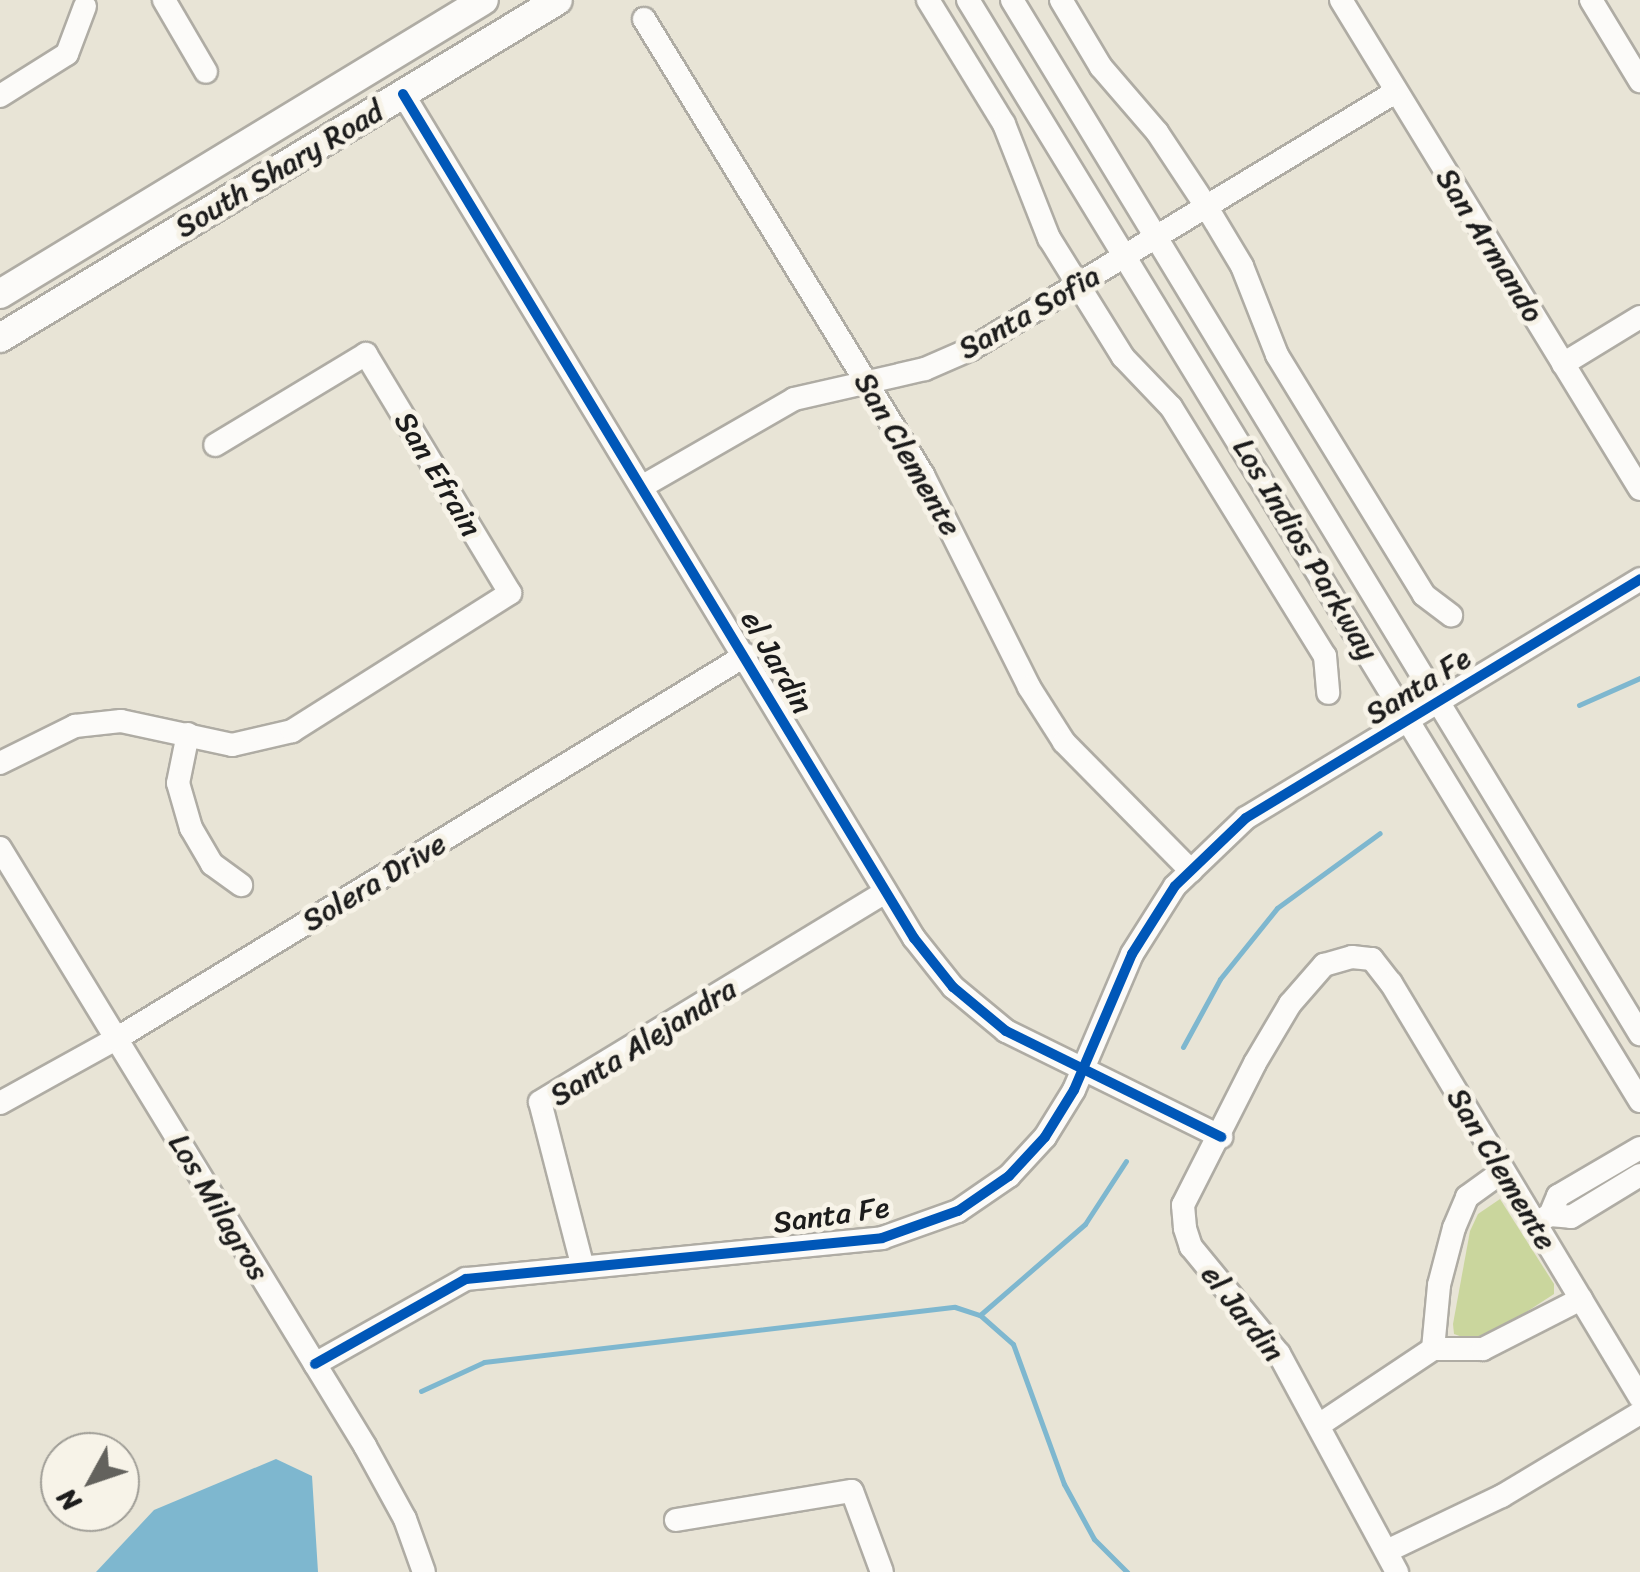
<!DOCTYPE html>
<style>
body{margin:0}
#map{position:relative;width:1640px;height:1572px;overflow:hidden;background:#e8e4d6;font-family:Sriracha,sans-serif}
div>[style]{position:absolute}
.green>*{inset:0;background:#cad69d}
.water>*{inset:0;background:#7eb7cf}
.stream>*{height:5px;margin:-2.5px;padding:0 2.5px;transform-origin:2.5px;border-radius:2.5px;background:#7eb7cf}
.roads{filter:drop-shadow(2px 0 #afaca4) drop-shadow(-2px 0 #afaca4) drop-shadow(0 2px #afaca4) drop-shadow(0 -2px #afaca4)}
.minor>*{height:22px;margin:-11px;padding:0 11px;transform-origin:11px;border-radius:11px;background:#fcfbf9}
.major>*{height:28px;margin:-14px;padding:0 14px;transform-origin:14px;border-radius:14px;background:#fcfbf9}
.cycleway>*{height:10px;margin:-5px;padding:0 5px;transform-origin:5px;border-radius:5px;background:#0057b8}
span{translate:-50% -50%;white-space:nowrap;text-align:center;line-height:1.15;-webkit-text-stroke:10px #f7f3e8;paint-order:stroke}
.street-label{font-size:30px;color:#1c1c1c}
.north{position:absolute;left:40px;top:1432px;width:100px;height:100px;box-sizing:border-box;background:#f7f3e8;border:2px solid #9f9d96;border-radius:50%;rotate:230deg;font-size:28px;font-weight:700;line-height:40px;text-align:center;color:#1c1c1c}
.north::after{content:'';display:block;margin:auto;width:35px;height:45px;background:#63625d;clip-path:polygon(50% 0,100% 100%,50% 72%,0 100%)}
</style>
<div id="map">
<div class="green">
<div style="clip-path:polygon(1500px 1199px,1554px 1284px,1554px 1294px,1497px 1331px,1468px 1339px,1454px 1334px,1453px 1324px,1470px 1231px,1478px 1214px)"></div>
</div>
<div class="water">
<div style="clip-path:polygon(276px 1459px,312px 1476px,318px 1572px,96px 1572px,154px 1510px)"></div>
</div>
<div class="stream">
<div style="left:1579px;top:705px;width:67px;rotate:-23.9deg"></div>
<div style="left:1183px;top:1047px;width:77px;rotate:-61.4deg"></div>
<div style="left:1220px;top:979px;width:91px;rotate:-51.2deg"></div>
<div style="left:1277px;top:908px;width:127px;rotate:-36.1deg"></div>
<div style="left:980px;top:1315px;width:139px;rotate:-40.9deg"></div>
<div style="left:1085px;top:1224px;width:75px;rotate:-56.9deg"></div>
<div style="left:421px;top:1391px;width:69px;rotate:-24.7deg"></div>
<div style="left:484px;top:1362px;width:474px;rotate:-6.7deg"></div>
<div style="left:955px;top:1307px;width:26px;rotate:18deg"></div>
<div style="left:980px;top:1315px;width:44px;rotate:41.3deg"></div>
<div style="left:1013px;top:1344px;width:149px;rotate:70deg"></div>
<div style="left:1064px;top:1484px;width:63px;rotate:61.4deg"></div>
<div style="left:1094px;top:1539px;width:47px;rotate:45deg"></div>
</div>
<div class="roads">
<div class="minor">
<div style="left:164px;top:0;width:83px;rotate:59.7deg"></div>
<div style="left:928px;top:0;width:145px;rotate:58.5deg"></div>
<div style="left:1004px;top:124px;width:123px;rotate:68.5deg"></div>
<div style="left:1049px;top:238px;width:140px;rotate:58.1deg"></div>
<div style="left:1123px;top:357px;width:69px;rotate:46.2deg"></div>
<div style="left:1171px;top:407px;width:293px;rotate:58.3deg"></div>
<div style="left:1325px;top:656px;width:37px;rotate:85deg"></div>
<div style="left:968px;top:0;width:1290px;rotate:58.6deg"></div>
<div style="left:1012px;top:0;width:1210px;rotate:58.73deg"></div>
<div style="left:1061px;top:0;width:78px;rotate:59.2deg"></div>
<div style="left:1101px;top:67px;width:86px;rotate:49.3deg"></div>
<div style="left:1157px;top:132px;width:89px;rotate:56.5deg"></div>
<div style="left:1206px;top:206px;width:70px;rotate:59deg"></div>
<div style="left:1242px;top:266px;width:96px;rotate:68.5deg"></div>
<div style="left:1277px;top:355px;width:281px;rotate:58.5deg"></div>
<div style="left:1424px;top:595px;width:34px;rotate:37deg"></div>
<div style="left:1341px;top:0;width:573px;rotate:58.56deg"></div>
<div style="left:1591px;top:0;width:95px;rotate:58.8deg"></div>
<div style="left:644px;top:19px;width:535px;rotate:58.54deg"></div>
<div style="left:923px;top:475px;width:237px;rotate:63.4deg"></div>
<div style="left:1029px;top:687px;width:65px;rotate:57.5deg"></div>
<div style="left:1064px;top:742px;width:181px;rotate:45.4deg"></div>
<div style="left:403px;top:94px;width:987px;rotate:58.81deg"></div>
<div style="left:914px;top:938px;width:63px;rotate:51.5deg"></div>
<div style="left:953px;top:987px;width:69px;rotate:39.7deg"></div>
<div style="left:1006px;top:1031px;width:240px;rotate:26.2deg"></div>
<div style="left:0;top:96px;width:79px;rotate:-32.1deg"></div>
<div style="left:67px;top:54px;width:51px;rotate:-69.4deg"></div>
<div style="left:1563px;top:364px;width:90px;rotate:-31.4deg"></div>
<div style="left:643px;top:486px;width:174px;rotate:-29.9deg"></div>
<div style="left:794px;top:399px;width:134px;rotate:-12.9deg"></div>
<div style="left:925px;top:369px;width:50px;rotate:-23.5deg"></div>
<div style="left:971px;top:349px;width:497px;rotate:-31.2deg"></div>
<div style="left:188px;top:734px;width:50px;rotate:101.5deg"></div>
<div style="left:178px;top:783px;width:47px;rotate:73.9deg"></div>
<div style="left:191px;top:828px;width:42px;rotate:59.7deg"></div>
<div style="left:212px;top:864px;width:36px;rotate:36deg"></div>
<div style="left:0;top:763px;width:84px;rotate:-26.3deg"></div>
<div style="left:75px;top:726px;width:46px;rotate:-6.2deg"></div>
<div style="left:121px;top:721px;width:114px;rotate:12.2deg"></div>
<div style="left:232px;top:745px;width:62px;rotate:-13.1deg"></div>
<div style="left:292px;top:731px;width:258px;rotate:-32.3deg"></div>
<div style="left:510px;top:593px;width:279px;rotate:-121.1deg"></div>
<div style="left:366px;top:354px;width:176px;rotate:148.9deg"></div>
<div style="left:0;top:848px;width:701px;rotate:58.6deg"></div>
<div style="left:365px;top:1446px;width:83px;rotate:61.3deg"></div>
<div style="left:405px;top:1519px;width:56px;rotate:70.3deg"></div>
<div style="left:0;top:1103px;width:132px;rotate:-28.9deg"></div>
<div style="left:116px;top:1039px;width:738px;rotate:-31.36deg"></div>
<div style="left:1550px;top:1215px;width:21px;rotate:5deg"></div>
<div style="left:1571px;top:1217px;width:81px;rotate:-31.3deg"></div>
<div style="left:1535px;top:1223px;width:17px;rotate:-28deg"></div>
<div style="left:1550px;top:1215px;width:21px;rotate:-67deg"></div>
<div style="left:1558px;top:1196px;width:95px;rotate:-30.3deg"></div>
<div style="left:582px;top:1264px;width:167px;rotate:-104.5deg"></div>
<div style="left:540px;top:1102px;width:404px;rotate:-31.3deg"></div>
<div style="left:1433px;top:1349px;width:64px;rotate:-84.6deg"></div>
<div style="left:1439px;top:1285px;width:59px;rotate:-75.3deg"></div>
<div style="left:1454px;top:1228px;width:34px;rotate:-67deg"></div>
<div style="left:1467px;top:1197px;width:44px;rotate:-35.8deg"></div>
<div style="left:315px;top:1364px;width:173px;rotate:-29.4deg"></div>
<div style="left:466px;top:1279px;width:418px;rotate:-5.6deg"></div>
<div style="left:882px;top:1238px;width:81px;rotate:-19.6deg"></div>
<div style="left:958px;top:1211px;width:62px;rotate:-34.5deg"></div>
<div style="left:1009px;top:1176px;width:53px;rotate:-47.3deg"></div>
<div style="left:1045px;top:1137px;width:55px;rotate:-58.3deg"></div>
<div style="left:1074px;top:1090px;width:148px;rotate:-66.9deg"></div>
<div style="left:1132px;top:954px;width:80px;rotate:-57.7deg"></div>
<div style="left:1175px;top:886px;width:98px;rotate:-43.8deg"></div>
<div style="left:1246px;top:818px;width:461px;rotate:-31.2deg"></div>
<div style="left:1319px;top:1425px;width:137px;rotate:-33.7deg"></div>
<div style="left:1433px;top:1349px;width:50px"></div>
<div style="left:1483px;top:1349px;width:110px;rotate:-27deg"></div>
<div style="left:676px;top:1520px;width:178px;rotate:-9.4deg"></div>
<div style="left:852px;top:1491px;width:86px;rotate:69.7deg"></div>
<div style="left:1387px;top:1551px;width:127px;rotate:-25.6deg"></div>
<div style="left:1502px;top:1496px;width:161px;rotate:-31deg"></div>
<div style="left:1397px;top:1572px;width:248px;rotate:-118.4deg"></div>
<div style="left:1279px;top:1354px;width:139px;rotate:-129.4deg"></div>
<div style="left:1191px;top:1247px;width:20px;rotate:-108deg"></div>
<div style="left:1185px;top:1228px;width:23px;rotate:-95deg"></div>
<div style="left:1183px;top:1205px;width:159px;rotate:-63.1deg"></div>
<div style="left:1255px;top:1063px;width:69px;rotate:-59.3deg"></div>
<div style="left:1290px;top:1004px;width:52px;rotate:-48.9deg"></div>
<div style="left:1324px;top:965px;width:29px;rotate:-16deg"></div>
<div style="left:1352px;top:957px;width:20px;rotate:6deg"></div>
<div style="left:1372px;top:959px;width:31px;rotate:52deg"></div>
<div style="left:1391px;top:983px;width:483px;rotate:59deg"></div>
</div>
<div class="major">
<div style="left:0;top:294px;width:566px;rotate:-31.28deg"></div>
<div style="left:0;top:338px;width:652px;rotate:-31.2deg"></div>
</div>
</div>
<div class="cycleway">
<div style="left:403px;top:94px;width:987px;rotate:58.81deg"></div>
<div style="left:914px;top:938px;width:63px;rotate:51.5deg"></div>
<div style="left:953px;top:987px;width:69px;rotate:39.7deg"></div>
<div style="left:1006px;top:1031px;width:240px;rotate:26.2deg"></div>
<div style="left:315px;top:1364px;width:173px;rotate:-29.4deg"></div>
<div style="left:466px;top:1279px;width:418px;rotate:-5.6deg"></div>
<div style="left:882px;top:1238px;width:81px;rotate:-19.6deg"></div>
<div style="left:958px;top:1211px;width:62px;rotate:-34.5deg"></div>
<div style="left:1009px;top:1176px;width:53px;rotate:-47.3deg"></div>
<div style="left:1045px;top:1137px;width:55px;rotate:-58.3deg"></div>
<div style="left:1074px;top:1090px;width:148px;rotate:-66.9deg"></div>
<div style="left:1132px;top:954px;width:80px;rotate:-57.7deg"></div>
<div style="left:1175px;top:886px;width:98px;rotate:-43.8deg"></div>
<div style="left:1246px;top:818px;width:461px;rotate:-31.2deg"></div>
</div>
<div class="street-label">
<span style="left:279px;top:169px;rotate:-31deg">South Shary Road</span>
<span style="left:1490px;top:245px;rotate:58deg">San Armando</span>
<span style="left:1029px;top:312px;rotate:-30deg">Santa Sofia</span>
<span style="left:908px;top:454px;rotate:60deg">San Clemente</span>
<span style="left:438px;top:474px;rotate:59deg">San Efrain</span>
<span style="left:1306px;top:549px;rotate:59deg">Los Indios Parkway</span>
<span style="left:777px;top:662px;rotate:60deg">el Jardin</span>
<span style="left:1418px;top:686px;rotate:-32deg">Santa Fe</span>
<span style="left:374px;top:882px;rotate:-31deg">Solera Drive</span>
<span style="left:643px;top:1042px;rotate:-32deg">Santa Alejandra</span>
<span style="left:1502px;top:1169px;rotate:59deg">San Clemente</span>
<span style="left:219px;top:1207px;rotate:59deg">Los Milagros</span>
<span style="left:831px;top:1215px;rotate:-8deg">Santa Fe</span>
<span style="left:1243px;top:1313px;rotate:52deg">el Jardin</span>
</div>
<div class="north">N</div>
</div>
